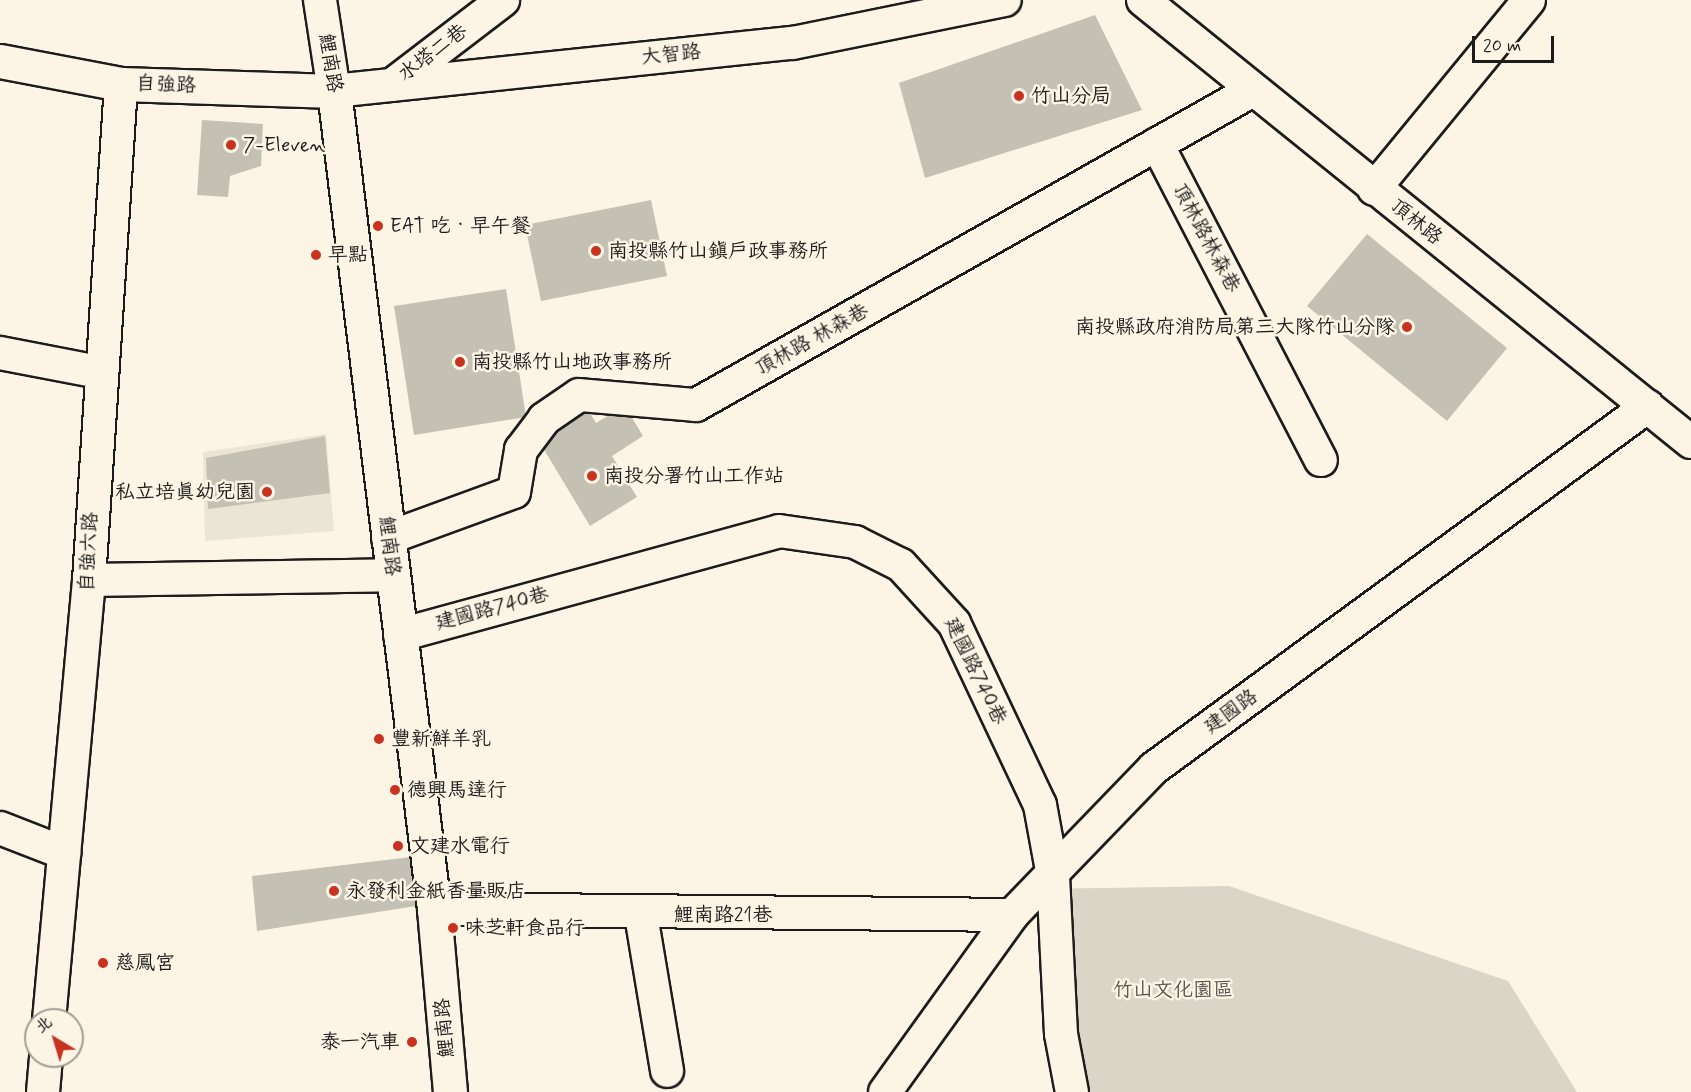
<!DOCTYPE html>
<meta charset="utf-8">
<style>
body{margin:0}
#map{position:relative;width:1691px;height:1092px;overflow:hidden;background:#fcf5e5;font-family:Mynerve,"LXGW WenKai TC",sans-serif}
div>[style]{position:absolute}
.built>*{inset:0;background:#ebe5d6}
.green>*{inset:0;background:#dbd5c8}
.building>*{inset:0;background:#c4c0b3}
.roads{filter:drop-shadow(2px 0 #1c1c1c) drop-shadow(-2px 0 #1c1c1c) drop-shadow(0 2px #1c1c1c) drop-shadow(0 -2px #1c1c1c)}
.minor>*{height:32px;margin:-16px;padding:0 16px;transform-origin:16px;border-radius:16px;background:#fcf5e5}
.major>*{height:33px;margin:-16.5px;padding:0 16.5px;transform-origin:16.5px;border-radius:16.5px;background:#fcf5e5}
.dots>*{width:16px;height:16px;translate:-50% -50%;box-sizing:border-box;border:3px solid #fcf5e5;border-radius:50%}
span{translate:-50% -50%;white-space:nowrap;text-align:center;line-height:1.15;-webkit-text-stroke:5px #fcf5e5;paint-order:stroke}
.street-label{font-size:20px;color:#1c1c1c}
.poi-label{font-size:20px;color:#1c1c1c}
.left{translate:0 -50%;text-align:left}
.right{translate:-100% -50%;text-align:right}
.park-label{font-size:20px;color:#555450}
.north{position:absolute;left:24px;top:1008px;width:60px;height:60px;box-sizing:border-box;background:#fcf5e5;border:2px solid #a29e95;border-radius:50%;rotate:322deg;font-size:16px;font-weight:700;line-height:24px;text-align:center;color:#1c1c1c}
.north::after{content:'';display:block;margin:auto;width:21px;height:27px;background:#c8321e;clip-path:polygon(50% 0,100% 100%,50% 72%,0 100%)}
.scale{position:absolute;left:1472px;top:36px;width:82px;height:27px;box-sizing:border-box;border:3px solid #1c1c1c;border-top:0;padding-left:8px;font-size:18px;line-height:21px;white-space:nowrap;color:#1c1c1c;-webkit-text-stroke:4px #fcf5e5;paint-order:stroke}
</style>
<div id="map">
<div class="built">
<div style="clip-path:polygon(326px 434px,334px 531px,205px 541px,203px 452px)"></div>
</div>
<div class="green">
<div style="clip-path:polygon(1229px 886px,1508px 981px,1577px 1092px,1066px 1092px,1036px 889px)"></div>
</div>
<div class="building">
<div style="clip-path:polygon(1095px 15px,1142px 110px,925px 178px,899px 83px)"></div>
<div style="clip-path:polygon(202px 120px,263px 124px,261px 166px,230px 176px,228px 197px,197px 195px)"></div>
<div style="clip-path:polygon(651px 200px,667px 276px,541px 301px,525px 225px)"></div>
<div style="clip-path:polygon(1367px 234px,1507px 348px,1447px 421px,1307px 306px)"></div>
<div style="clip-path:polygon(506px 289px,526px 417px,414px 435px,394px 306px)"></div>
<div style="clip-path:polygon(625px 406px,643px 436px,612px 456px,637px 497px,590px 526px,537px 438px,587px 408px,596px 423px)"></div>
<div style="clip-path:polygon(325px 436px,330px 493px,208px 509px,206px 458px)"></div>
<div style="clip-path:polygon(411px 857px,416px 906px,257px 931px,252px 876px)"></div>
</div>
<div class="roads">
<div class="minor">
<div style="left:320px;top:0;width:92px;rotate:81.3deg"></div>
<div style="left:334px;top:91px;width:462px;rotate:-6deg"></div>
<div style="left:793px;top:43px;width:216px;rotate:-11.5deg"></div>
<div style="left:1143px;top:0;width:704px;rotate:38.89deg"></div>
<div style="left:392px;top:85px;width:140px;rotate:-37.4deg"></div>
<div style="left:1157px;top:144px;width:356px;rotate:62.6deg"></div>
<div style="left:1374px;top:189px;width:244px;rotate:-50.6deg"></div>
<div style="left:0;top:353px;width:101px;rotate:10.9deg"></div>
<div style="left:388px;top:538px;width:134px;rotate:-20.1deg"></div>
<div style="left:514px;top:492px;width:43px;rotate:-80.5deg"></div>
<div style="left:521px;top:450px;width:39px;rotate:-53deg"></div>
<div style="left:544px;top:419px;width:42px;rotate:-34.4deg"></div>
<div style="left:579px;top:395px;width:117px;rotate:4.9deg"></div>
<div style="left:696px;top:405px;width:640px;rotate:-29.49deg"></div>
<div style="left:89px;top:580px;width:304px;rotate:-0.9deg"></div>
<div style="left:400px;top:635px;width:393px;rotate:-15.3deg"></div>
<div style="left:779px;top:531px;width:77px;rotate:8.2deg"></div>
<div style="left:855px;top:542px;width:51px;rotate:26.6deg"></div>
<div style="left:901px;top:565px;width:79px;rotate:47.6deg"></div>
<div style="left:954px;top:623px;width:201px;rotate:64.7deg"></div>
<div style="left:1040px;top:805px;width:72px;rotate:79.6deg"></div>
<div style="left:1053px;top:876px;width:158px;rotate:87.1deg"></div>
<div style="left:1061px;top:1034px;width:59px;rotate:79.3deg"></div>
<div style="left:0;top:828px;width:69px;rotate:21.3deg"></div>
<div style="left:434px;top:909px;width:578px;rotate:0.59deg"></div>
<div style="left:641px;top:915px;width:158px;rotate:80.5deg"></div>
<div style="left:49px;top:1020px;width:442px;rotate:-84.8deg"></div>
<div style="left:89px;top:580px;width:497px;rotate:-86.3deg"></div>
<div style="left:43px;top:1092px;width:36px;rotate:-85deg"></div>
<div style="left:885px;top:1092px;width:218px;rotate:-54.3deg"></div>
<div style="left:1012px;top:915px;width:204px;rotate:-46deg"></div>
<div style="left:1154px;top:768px;width:612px;rotate:-36.23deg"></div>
</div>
<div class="major">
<div style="left:0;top:61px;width:123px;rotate:10.8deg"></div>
<div style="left:121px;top:84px;width:213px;rotate:1.9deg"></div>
<div style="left:334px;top:91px;width:824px;rotate:83.03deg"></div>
<div style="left:434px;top:909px;width:184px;rotate:85deg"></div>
</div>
</div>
<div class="dots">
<div style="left:1019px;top:96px;background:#c8321e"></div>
<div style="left:231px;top:145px;background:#c8321e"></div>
<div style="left:378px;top:226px;background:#c8321e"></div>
<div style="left:596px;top:251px;background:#c8321e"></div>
<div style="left:316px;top:255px;background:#c8321e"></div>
<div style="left:1407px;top:327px;background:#c8321e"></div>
<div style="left:460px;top:362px;background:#c8321e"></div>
<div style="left:592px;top:476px;background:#c8321e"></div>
<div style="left:267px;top:492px;background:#c8321e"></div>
<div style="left:379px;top:739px;background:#c8321e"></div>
<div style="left:395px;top:790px;background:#c8321e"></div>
<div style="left:398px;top:846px;background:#c8321e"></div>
<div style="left:334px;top:891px;background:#c8321e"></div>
<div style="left:453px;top:928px;background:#c8321e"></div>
<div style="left:103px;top:963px;background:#c8321e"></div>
<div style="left:412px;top:1042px;background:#c8321e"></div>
</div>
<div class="street-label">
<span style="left:433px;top:53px;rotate:-37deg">水塔二巷</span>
<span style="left:671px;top:55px;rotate:-6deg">大智路</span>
<span style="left:330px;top:63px;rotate:81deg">鯉南路</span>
<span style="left:166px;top:85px;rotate:2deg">自強路</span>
<span style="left:1416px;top:222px;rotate:39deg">頂林路</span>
<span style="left:1206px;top:238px;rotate:62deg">頂林路林森巷</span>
<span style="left:812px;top:340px;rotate:-29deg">頂林路 林森巷</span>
<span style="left:389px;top:546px;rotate:83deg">鯉南路</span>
<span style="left:89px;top:552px;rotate:-87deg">自強六路</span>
<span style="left:492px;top:609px;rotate:-15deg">建國路740巷</span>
<span style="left:975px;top:671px;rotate:64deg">建國路740巷</span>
<span style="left:1231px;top:712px;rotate:-36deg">建國路</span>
<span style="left:723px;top:915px">鯉南路21巷</span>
<span style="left:445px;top:1028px;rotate:-95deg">鯉南路</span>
</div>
<div class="poi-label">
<span class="left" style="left:1031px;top:96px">竹山分局</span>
<span class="left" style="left:243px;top:145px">7-Eleven</span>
<span class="left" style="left:390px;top:226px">EAT 吃‧早午餐</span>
<span class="left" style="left:608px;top:251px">南投縣竹山鎮戶政事務所</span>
<span class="left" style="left:328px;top:255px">早點</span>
<span class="right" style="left:1395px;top:327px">南投縣政府消防局第三大隊竹山分隊</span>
<span class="left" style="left:472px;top:362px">南投縣竹山地政事務所</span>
<span class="left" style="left:604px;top:476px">南投分署竹山工作站</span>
<span class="right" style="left:255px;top:492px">私立培真幼兒園</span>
<span class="left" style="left:391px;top:739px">豐新鮮羊乳</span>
<span class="left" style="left:407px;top:790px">德興馬達行</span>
<span class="left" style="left:410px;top:846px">文建水電行</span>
<span class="left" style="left:346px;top:891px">永發利金紙香量販店</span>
<span class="left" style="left:465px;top:928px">味芝軒食品行</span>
<span class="left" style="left:115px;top:963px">慈鳳宮</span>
<span class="right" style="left:400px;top:1042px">泰一汽車</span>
</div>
<div class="park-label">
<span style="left:1173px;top:990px">竹山文化園區</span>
</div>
<div class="north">北</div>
<div class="scale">20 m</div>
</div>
